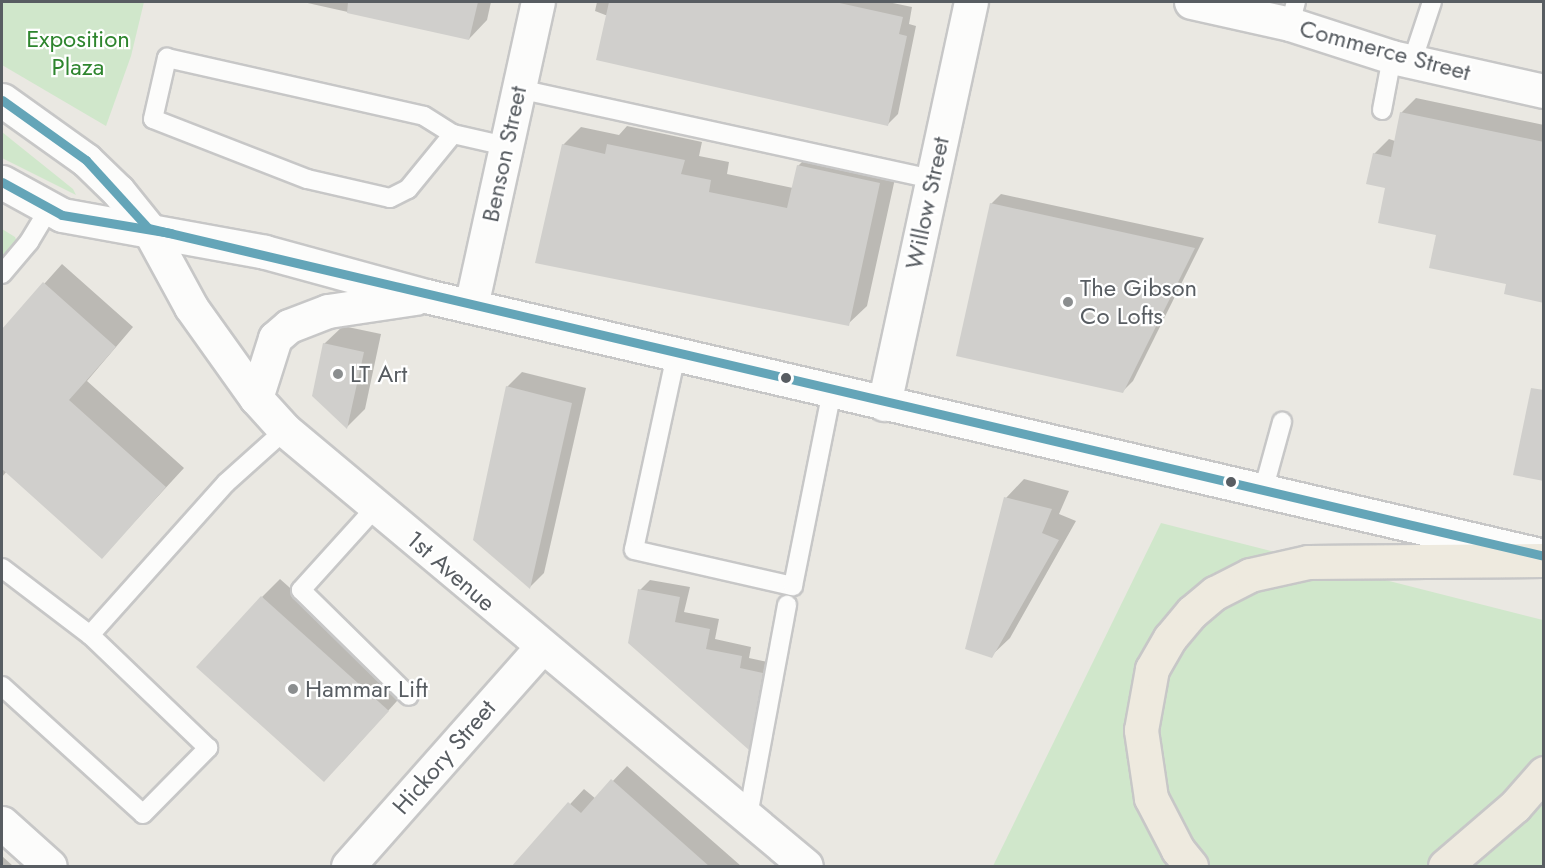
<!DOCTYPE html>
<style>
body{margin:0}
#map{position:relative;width:1545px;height:868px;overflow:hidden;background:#eae8e2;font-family:Jost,sans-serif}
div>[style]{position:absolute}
.green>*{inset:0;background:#d0e7cb}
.shadow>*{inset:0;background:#0003}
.building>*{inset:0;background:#d0cfcc}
.roads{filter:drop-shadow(2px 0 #c7c7c7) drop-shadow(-2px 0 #c7c7c7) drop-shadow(0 2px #c7c7c7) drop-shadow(0 -2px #c7c7c7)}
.lane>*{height:18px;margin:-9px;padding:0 9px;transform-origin:9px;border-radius:9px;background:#fcfcfb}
.street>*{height:33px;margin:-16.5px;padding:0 16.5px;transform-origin:16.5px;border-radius:16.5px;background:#fcfcfb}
.secondary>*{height:33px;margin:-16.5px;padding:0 16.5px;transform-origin:16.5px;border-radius:16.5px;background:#fcfcfb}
.highway>*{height:33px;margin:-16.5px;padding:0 16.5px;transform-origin:16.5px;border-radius:16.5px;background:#eeeadf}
.bus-1>*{height:9px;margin:-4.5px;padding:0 4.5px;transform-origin:4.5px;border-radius:4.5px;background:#64a5b8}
.dots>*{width:16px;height:16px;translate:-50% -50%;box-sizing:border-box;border:3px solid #fff;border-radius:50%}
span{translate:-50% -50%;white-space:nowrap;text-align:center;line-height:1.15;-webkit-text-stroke:4.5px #fff;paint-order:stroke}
.park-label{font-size:24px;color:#2e852e}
.street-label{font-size:24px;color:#585d62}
.poi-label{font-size:24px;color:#585d62}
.left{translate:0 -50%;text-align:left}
.frame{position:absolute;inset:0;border:3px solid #585d62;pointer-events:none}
</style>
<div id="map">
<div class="green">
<div style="clip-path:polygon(2px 2px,144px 2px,131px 56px,106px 126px,2px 65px)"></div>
<div style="clip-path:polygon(2px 132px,73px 189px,76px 195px,2px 158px)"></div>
<div style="clip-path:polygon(2px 229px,15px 237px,19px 247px,2px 267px)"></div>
<div style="clip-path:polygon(1161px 523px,1543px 620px,1542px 866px,993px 866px)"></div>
</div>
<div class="shadow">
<div style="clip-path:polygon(303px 2px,491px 2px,487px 20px,469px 39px)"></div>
<div style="clip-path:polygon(597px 2px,888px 2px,912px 7px,909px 24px,916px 26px,898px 114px,888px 124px,595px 11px)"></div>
<div style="clip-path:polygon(1416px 98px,1544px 125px,1544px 301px,1438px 233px,1387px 187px,1374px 154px,1389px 139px,1395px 141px,1401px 113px)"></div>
<div style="clip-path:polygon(627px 126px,702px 142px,699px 156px,729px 162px,727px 174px,793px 188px,798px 166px,817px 147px,898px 165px,867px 306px,848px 324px,537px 261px,563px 145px,581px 127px,619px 135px)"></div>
<div style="clip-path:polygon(1001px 194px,1204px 238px,1133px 381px,1123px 391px,991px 204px)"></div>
<div style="clip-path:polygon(62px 264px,133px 327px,87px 381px,184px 468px,102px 557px,7px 471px,2px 477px,2px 331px)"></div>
<div style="clip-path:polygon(343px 326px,381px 334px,365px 409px,347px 427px,324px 344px)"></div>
<div style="clip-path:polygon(522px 372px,586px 388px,544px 573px,530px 587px,507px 387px)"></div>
<div style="clip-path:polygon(1024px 479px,1069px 491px,1059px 514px,1076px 521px,1010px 638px,991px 656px,1006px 498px)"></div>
<div style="clip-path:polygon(280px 579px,406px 691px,342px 762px,262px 597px)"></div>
<div style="clip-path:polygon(650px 580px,690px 587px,684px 612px,719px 619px,715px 639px,751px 647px,749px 658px,772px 663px,758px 738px,749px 748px,640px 590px)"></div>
<div style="clip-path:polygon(627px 766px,741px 866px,513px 866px,584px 789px,596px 799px)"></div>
<div style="clip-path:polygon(2px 856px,13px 866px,2px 866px)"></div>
</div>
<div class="building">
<div style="clip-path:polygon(348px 2px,478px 2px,469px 40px,347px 13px)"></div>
<div style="clip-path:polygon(609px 2px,835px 2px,903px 17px,899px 34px,907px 36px,888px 126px,596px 60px)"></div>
<div style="clip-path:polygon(1400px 112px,1544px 142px,1544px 303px,1504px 294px,1506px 284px,1429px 268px,1436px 235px,1378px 223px,1385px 188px,1366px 184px,1373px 153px,1391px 157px)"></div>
<div style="clip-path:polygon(562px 144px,605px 154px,607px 144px,685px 160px,681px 174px,711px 180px,709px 192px,787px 208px,797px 165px,880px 183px,849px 326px,535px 263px)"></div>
<div style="clip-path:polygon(990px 203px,1195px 248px,1123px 393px,956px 356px)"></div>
<div style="clip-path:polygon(43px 282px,116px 347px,69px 400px,166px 487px,102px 559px,2px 469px,2px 329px)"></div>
<div style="clip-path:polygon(323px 343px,364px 352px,347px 429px,312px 396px)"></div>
<div style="clip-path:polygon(506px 386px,572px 403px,530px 589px,473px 540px)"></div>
<div style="clip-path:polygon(1531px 388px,1544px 390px,1544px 481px,1513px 475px)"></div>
<div style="clip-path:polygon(1004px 497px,1052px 509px,1042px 533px,1059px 540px,992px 658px,965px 649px)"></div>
<div style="clip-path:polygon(638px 589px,680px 597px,675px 622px,710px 629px,706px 649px,742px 656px,740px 668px,763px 673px,749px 750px,628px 643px)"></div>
<div style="clip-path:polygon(261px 596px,389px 711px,324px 782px,196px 667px)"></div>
<div style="clip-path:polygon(611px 779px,710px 867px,511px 867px,568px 802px,581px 813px)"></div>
</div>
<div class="roads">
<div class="lane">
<div style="left:1290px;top:24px;width:23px;rotate:-75deg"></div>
<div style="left:1412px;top:62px;width:63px;rotate:-71.6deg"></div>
<div style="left:519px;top:89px;width:423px;rotate:12.3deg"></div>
<div style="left:1382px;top:110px;width:54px;rotate:-79.3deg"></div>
<div style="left:453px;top:134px;width:71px;rotate:129.3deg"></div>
<div style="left:408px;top:189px;width:20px;rotate:153deg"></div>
<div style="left:390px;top:198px;width:85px;rotate:-167.1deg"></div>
<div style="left:307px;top:179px;width:165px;rotate:-158.7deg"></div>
<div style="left:153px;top:119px;width:63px;rotate:-77.1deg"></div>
<div style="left:167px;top:58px;width:263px;rotate:12.7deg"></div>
<div style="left:424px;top:116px;width:34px;rotate:32deg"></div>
<div style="left:453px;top:134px;width:54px;rotate:12.8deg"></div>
<div style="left:2px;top:274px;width:42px;rotate:-49.8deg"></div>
<div style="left:29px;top:242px;width:39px;rotate:-59deg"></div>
<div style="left:676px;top:355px;width:199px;rotate:102.2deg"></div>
<div style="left:634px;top:550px;width:163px;rotate:12.8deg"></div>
<div style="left:793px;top:586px;width:199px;rotate:-78.7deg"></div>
<div style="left:1263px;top:491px;width:72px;rotate:-74.6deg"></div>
<div style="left:376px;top:507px;width:112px;rotate:132.1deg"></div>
<div style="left:301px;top:590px;width:151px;rotate:44.5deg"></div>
<div style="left:2px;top:568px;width:111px;rotate:37.3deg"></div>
<div style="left:90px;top:635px;width:204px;rotate:-48.2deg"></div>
<div style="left:226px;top:483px;width:79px;rotate:-41.9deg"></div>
<div style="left:2px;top:686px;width:190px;rotate:42.2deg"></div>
<div style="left:143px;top:814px;width:93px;rotate:-45.4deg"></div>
<div style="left:208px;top:748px;width:163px;rotate:-136.2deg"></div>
<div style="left:747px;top:821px;width:220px;rotate:-79.5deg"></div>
</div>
<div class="street">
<div style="left:471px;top:306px;width:311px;rotate:-77.6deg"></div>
<div style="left:884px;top:404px;width:411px;rotate:-77.8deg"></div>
<div style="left:348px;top:866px;width:291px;rotate:-48.5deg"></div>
</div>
<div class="secondary">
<div style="left:1191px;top:2px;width:101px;rotate:12.5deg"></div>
<div style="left:1290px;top:24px;width:107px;rotate:17.9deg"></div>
<div style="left:1392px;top:57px;width:156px;rotate:12.6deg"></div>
<div style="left:2px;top:100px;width:103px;rotate:35.5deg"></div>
<div style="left:86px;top:160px;width:45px;rotate:44.1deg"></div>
<div style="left:118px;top:191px;width:48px;rotate:51deg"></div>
<div style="left:148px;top:228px;width:90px;rotate:61.4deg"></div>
<div style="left:191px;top:307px;width:112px;rotate:54.5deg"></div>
<div style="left:256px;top:398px;width:43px;rotate:47.8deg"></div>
<div style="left:285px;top:430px;width:679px;rotate:39.92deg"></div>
<div style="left:2px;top:182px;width:68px;rotate:28.8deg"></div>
<div style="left:62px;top:215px;width:206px;rotate:10.3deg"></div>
<div style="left:265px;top:252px;width:167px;rotate:15.3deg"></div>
<div style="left:426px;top:296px;width:1140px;rotate:13.09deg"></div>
<div style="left:256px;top:398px;width:63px;rotate:-72.4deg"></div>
<div style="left:275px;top:338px;width:18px;rotate:-41deg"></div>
<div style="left:289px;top:326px;width:42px;rotate:-21deg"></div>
<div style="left:328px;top:311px;width:88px;rotate:-8.5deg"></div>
<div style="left:2px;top:823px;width:64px;rotate:41.9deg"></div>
</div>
<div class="highway">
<div style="left:1191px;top:866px;width:21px;rotate:-129deg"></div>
<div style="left:1178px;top:850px;width:59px;rotate:-117.4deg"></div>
<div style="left:1151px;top:798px;width:69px;rotate:-98.4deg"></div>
<div style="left:1141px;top:730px;width:62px;rotate:-79.8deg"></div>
<div style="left:1152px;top:669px;width:36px;rotate:-60deg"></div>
<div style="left:1170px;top:638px;width:34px;rotate:-50deg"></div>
<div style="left:1192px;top:612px;width:30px;rotate:-40deg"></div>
<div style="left:1215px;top:593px;width:39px;rotate:-27deg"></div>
<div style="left:1250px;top:575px;width:59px;rotate:-12.6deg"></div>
<div style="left:1308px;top:562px;width:236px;rotate:-0.5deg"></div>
<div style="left:1445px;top:866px;width:92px;rotate:-40.6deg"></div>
<div style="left:1515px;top:806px;width:44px;rotate:-48.7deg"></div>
</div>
</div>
<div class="bus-1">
<div style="left:2px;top:100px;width:103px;rotate:35.5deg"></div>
<div style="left:86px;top:160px;width:92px;rotate:47.6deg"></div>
<div style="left:148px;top:228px;width:1434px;rotate:13.22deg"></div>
<div style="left:2px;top:182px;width:68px;rotate:28.8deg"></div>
<div style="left:62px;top:215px;width:110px;rotate:9.4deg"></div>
</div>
<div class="dots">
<div style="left:1068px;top:302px;background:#8b8e8f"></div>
<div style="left:338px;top:374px;background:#8b8e8f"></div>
<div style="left:786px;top:378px;background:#585d62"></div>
<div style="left:1231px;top:482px;background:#585d62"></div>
<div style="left:293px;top:689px;background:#8b8e8f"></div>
</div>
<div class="park-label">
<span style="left:78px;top:53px">Exposition<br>Plaza</span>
</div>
<div class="street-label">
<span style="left:1385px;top:50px;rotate:15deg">Commerce Street</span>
<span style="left:504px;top:154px;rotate:-78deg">Benson Street</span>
<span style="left:927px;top:203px;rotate:-78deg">Willow Street</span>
<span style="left:451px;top:571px;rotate:41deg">1st Avenue</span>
<span style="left:444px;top:757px;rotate:-49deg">Hickory Street</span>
</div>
<div class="poi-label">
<span class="left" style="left:1080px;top:302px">The Gibson<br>Co Lofts</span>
<span class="left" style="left:350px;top:374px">LT Art</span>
<span class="left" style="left:305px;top:689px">Hammar Lift</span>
</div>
<div class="frame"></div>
</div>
